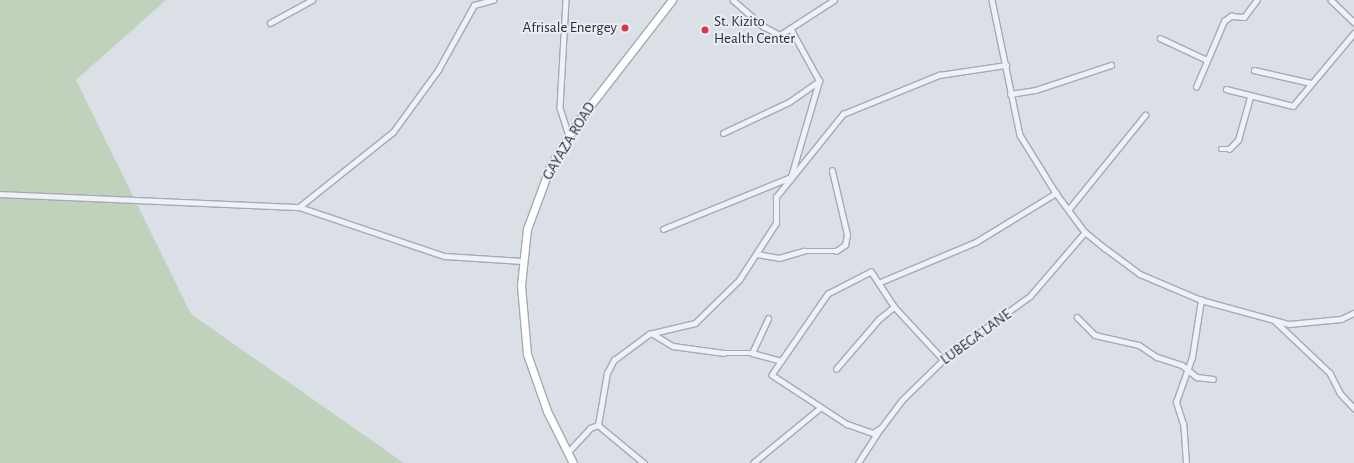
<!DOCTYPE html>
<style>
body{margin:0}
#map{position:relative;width:1354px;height:463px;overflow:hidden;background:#dbe0e7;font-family:"Alegreya Sans",sans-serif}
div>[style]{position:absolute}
.green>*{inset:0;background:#c1d2bc}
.roads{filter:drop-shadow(1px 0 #a4aab4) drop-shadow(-1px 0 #a4aab4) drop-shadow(0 1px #a4aab4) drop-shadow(0 -1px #a4aab4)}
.street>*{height:4.5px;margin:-2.25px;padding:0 2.25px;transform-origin:2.25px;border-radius:2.25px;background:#eef1f5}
.primary>*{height:7px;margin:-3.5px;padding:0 3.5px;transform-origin:3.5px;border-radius:3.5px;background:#fff}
.dots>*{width:11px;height:11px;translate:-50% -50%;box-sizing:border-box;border:2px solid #ebeff5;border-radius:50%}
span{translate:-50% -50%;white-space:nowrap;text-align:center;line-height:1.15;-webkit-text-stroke:3.5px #ebeff5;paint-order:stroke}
.poi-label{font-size:15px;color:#242d3e}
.left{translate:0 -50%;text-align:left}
.right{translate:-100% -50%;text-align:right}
.street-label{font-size:15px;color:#242d3e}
</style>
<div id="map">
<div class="green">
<div style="clip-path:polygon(0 0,166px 0,76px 80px,191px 314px,404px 463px,0 463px)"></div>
</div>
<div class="roads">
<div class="street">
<div style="left:566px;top:0;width:108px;rotate:93.2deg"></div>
<div style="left:560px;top:108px;width:29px;rotate:72deg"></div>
<div style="left:733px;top:0;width:40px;rotate:41deg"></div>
<div style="left:763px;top:26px;width:19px;rotate:28deg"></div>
<div style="left:780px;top:35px;width:64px;rotate:-32.9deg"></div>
<div style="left:992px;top:0;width:138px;rotate:78.3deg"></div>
<div style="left:1020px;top:135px;width:68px;rotate:58.2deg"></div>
<div style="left:1056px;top:193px;width:49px;rotate:53.4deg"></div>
<div style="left:1085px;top:232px;width:26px;rotate:39deg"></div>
<div style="left:1105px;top:248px;width:44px;rotate:36.6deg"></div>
<div style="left:1140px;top:274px;width:66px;rotate:23.1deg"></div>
<div style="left:1201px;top:300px;width:91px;rotate:15.3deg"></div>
<div style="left:1289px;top:324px;width:52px;rotate:-5.5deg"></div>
<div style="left:1341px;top:319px;width:14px;rotate:-25deg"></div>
<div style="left:1331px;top:0;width:32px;rotate:44deg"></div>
<div style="left:270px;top:23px;width:48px;rotate:-28.7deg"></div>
<div style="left:1160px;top:38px;width:52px;rotate:25.1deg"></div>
<div style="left:1254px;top:70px;width:58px;rotate:12.8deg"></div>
<div style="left:1196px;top:87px;width:72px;rotate:-67deg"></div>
<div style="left:1224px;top:21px;width:9px;rotate:-36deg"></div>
<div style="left:1231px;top:16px;width:13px;rotate:4deg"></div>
<div style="left:1244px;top:17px;width:21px;rotate:-53deg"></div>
<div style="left:1226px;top:89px;width:69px;rotate:14.2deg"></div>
<div style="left:1293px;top:106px;width:95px;rotate:-50.1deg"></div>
<div style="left:1010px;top:94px;width:26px;rotate:-9deg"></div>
<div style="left:1036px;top:90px;width:79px;rotate:-18.4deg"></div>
<div style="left:723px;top:133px;width:73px;rotate:-25.2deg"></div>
<div style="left:789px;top:102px;width:37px;rotate:-35deg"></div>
<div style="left:1221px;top:149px;width:8px"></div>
<div style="left:1229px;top:149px;width:13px;rotate:-45deg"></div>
<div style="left:1238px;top:140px;width:45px;rotate:-74.4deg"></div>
<div style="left:790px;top:180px;width:103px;rotate:-73.7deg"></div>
<div style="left:819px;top:81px;width:58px;rotate:-118.8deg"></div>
<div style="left:0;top:194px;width:299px;rotate:2.5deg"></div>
<div style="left:299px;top:207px;width:154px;rotate:18.6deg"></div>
<div style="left:445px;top:256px;width:77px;rotate:3.7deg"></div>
<div style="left:299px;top:207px;width:120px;rotate:-38.6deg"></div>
<div style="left:393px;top:132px;width:77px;rotate:-54deg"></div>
<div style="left:438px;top:70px;width:74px;rotate:-61deg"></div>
<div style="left:474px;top:5px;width:20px;rotate:-15deg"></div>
<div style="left:1069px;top:209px;width:121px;rotate:-51deg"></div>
<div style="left:663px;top:229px;width:138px;rotate:-22.1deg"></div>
<div style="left:757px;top:254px;width:22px;rotate:10deg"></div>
<div style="left:779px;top:258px;width:26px;rotate:-16deg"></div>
<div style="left:804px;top:251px;width:32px"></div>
<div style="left:836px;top:251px;width:11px;rotate:-34deg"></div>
<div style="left:845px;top:245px;width:10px;rotate:-79deg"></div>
<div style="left:847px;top:235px;width:66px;rotate:-103.2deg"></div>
<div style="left:878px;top:283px;width:106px;rotate:-22.7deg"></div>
<div style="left:976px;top:242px;width:94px;rotate:-31.5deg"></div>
<div style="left:1077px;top:317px;width:25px;rotate:45deg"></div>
<div style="left:1095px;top:335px;width:45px;rotate:12.8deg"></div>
<div style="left:1139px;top:345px;width:22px;rotate:34deg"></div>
<div style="left:1157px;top:357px;width:26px;rotate:18deg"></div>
<div style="left:1182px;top:365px;width:19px;rotate:39deg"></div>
<div style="left:1197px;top:377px;width:16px;rotate:7deg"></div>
<div style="left:1275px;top:321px;width:76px;rotate:43.4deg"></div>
<div style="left:1330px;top:373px;width:22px;rotate:63deg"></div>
<div style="left:1340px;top:393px;width:21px;rotate:47deg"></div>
<div style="left:653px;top:334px;width:23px;rotate:31deg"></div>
<div style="left:673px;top:346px;width:51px;rotate:7.8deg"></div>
<div style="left:724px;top:353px;width:28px"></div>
<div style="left:752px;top:353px;width:30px;rotate:15deg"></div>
<div style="left:752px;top:353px;width:38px;rotate:-65deg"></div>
<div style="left:943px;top:360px;width:72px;rotate:-132.8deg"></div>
<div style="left:894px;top:307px;width:42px;rotate:-123.3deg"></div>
<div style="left:871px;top:272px;width:48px;rotate:152.9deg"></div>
<div style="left:828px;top:294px;width:98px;rotate:124.7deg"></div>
<div style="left:772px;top:375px;width:90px;rotate:33.2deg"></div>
<div style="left:847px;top:424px;width:28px;rotate:19deg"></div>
<div style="left:873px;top:433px;width:9px;rotate:-32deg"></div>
<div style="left:881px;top:428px;width:35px;rotate:-53deg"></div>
<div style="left:902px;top:400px;width:57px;rotate:-44.3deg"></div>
<div style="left:943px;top:360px;width:2px;rotate:-63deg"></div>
<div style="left:944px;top:358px;width:106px;rotate:-35.8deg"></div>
<div style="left:1030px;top:296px;width:84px;rotate:-49.3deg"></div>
<div style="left:836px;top:369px;width:66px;rotate:-49.3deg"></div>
<div style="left:879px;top:319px;width:19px;rotate:-39deg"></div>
<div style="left:598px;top:425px;width:60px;rotate:39.6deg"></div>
<div style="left:567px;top:453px;width:34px;rotate:-47deg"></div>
<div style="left:590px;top:428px;width:9px;rotate:-21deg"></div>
<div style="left:598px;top:425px;width:53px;rotate:-80.2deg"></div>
<div style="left:607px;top:373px;width:15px;rotate:-62deg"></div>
<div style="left:614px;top:360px;width:44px;rotate:-36.6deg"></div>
<div style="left:649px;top:334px;width:47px;rotate:-13.4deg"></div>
<div style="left:695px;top:323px;width:62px;rotate:-44.3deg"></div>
<div style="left:739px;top:280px;width:68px;rotate:-57deg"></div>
<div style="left:776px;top:223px;width:26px;rotate:-90deg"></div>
<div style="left:776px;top:197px;width:107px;rotate:-51.1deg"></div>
<div style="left:843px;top:114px;width:104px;rotate:-22.1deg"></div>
<div style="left:939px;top:75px;width:68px;rotate:-8.5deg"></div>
<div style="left:753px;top:463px;width:87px;rotate:-39.4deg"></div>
<div style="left:858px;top:463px;width:40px;rotate:-57.1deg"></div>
<div style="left:1186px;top:463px;width:39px;rotate:-94deg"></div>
<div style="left:1183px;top:424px;width:23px;rotate:-108deg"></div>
<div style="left:1176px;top:402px;width:48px;rotate:-70.4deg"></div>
<div style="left:1192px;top:357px;width:58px;rotate:-81deg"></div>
</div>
<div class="primary">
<div style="left:573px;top:463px;width:58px;rotate:-116.6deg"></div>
<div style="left:547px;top:411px;width:60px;rotate:-109.3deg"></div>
<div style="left:527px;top:354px;width:69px;rotate:-95deg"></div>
<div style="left:521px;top:285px;width:56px;rotate:-83.9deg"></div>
<div style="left:527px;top:229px;width:69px;rotate:-69.7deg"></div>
<div style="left:551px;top:164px;width:57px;rotate:-57.1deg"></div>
<div style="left:582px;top:116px;width:147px;rotate:-52.2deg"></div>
</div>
</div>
<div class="dots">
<div style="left:625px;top:28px;background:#d73548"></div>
<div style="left:705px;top:30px;background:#d73548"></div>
</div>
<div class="poi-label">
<span class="left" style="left:714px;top:30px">St. Kizito<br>Health Center</span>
<span class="right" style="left:617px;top:28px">Afrisale Energey</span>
</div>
<div class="street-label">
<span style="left:569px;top:141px;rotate:-59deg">GAYAZA ROAD</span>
<span style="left:976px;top:337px;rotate:-36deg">LUBEGA LANE</span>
</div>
</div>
